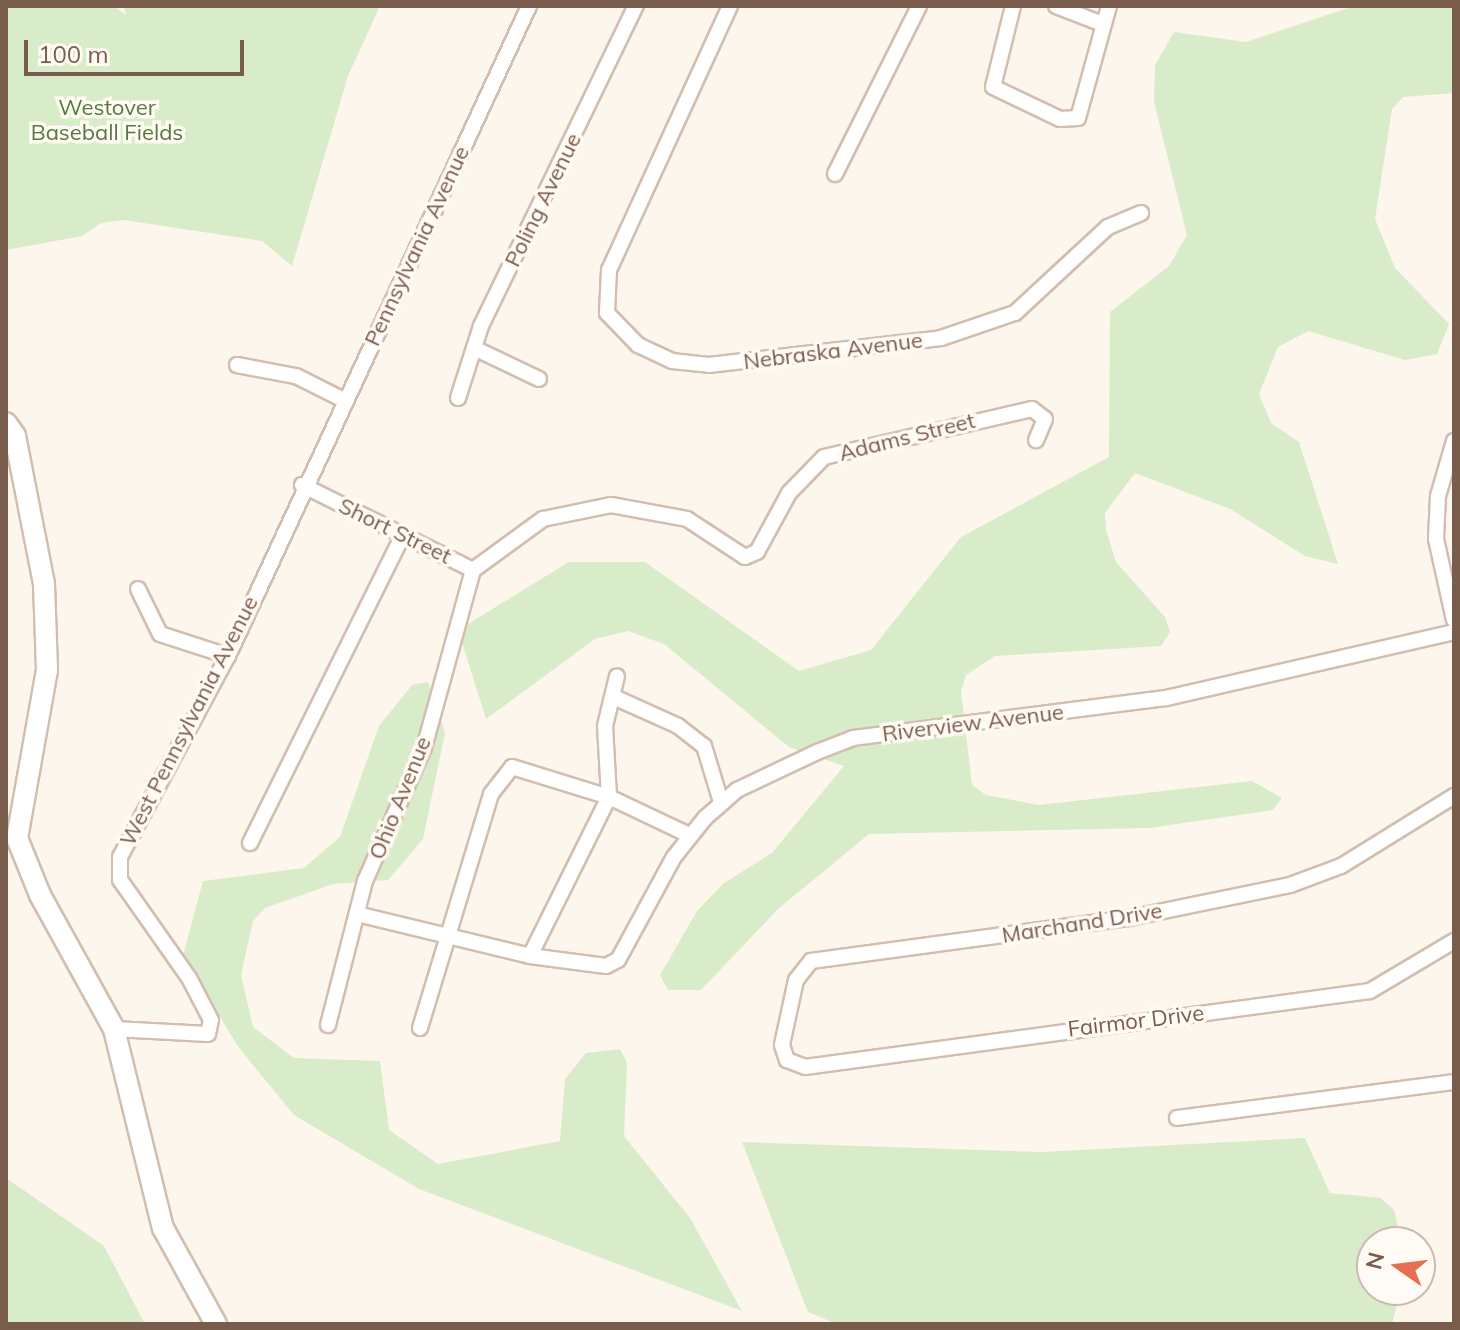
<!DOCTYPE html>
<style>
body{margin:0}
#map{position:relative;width:1460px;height:1330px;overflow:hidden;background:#fdf6ec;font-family:Mulish,sans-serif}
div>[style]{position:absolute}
.green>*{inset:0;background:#d8ecc9}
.roads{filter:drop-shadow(2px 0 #d1beb0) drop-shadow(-2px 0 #d1beb0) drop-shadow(0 2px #d1beb0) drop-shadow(0 -2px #d1beb0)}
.street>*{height:14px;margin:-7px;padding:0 7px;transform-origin:7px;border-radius:7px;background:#fff}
.secondary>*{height:20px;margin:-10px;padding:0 10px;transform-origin:10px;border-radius:10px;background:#fff}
span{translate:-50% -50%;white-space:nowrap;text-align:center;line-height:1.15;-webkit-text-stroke:7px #fffaf3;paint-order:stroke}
.park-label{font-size:22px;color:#537a41}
.street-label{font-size:22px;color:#7a5c4d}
.frame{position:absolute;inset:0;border:8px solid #7a5c4d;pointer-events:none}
.north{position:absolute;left:1356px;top:1226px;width:80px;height:80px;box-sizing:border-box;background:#fffaf3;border:2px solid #cabbb1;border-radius:50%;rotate:284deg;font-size:22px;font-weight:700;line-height:32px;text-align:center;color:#7a5c4d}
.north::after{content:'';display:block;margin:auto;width:28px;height:36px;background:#e76f51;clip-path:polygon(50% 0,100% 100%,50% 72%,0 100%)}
.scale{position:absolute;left:24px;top:40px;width:220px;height:36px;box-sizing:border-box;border:4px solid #7a5c4d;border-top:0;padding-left:10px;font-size:24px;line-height:28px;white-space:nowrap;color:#7a5c4d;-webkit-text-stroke:6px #fffaf3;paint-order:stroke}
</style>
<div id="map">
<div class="green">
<div style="clip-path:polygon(6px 6px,114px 6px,126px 15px,124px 6px,380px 6px,348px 76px,292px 266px,262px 241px,124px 220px,101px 223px,82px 236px,6px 250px)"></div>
<div style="clip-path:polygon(1354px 6px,1454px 6px,1454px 93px,1403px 97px,1392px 109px,1375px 219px,1395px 268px,1449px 324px,1437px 354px,1405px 360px,1308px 331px,1278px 347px,1259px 394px,1271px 423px,1299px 442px,1338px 564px,1305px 556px,1230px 509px,1135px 473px,1105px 513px,1106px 530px,1116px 562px,1165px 617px,1170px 632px,1161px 646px,995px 656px,966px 675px,961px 691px,972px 785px,986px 795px,1039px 805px,1252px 781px,1282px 798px,1273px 810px,1149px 828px,869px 834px,779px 908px,701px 990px,668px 990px,660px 975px,697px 911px,724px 883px,772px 853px,844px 766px,789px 747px,664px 644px,628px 631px,595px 639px,486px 719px,458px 630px,569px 562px,645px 562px,799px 671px,871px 650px,961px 537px,1109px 457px,1110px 312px,1169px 266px,1187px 235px,1154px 102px,1155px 65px,1174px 32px,1246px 42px)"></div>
<div style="clip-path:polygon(428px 682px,445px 733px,423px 839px,388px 880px,333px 884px,265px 908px,253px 921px,241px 975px,253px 1027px,294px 1058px,380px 1061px,389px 1130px,438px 1164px,560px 1141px,565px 1079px,586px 1053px,620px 1049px,627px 1063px,624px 1136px,690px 1218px,742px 1311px,419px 1189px,294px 1115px,239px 1048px,183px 955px,203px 881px,304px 868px,340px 837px,379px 726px,412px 685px)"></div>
<div style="clip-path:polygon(1305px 1138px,1330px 1193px,1381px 1198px,1394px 1210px,1402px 1242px,1372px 1242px,1372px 1290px,1401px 1290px,1392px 1324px,837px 1324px,808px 1312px,742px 1142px,1042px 1152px)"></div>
<div style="clip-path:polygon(6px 1178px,104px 1246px,145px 1324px,6px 1324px)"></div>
</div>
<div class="roads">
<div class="street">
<div style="left:730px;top:6px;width:290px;rotate:114.6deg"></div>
<div style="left:609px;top:270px;width:43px;rotate:92.7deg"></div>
<div style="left:607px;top:313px;width:45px;rotate:45.9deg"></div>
<div style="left:638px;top:345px;width:38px;rotate:25deg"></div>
<div style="left:672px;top:361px;width:37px;rotate:6deg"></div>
<div style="left:709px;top:365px;width:234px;rotate:-6.6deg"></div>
<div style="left:941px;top:338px;width:78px;rotate:-18.7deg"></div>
<div style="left:1015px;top:313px;width:127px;rotate:-42.8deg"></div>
<div style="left:1108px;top:227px;width:36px;rotate:-23deg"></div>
<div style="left:1013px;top:6px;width:83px;rotate:103.9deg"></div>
<div style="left:993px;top:87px;width:74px;rotate:25.5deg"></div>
<div style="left:1060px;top:119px;width:18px;rotate:-3deg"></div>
<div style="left:1078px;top:118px;width:116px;rotate:-74.5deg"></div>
<div style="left:1056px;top:6px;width:47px;rotate:21.1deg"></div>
<div style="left:835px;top:174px;width:188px;rotate:-63.4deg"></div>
<div style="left:474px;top:348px;width:72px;rotate:25.5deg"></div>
<div style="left:237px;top:365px;width:60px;rotate:10.6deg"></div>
<div style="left:296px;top:376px;width:54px;rotate:26.6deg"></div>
<div style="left:458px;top:398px;width:76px;rotate:-72.3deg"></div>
<div style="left:481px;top:326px;width:356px;rotate:-64.2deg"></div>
<div style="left:1454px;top:441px;width:57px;rotate:106.2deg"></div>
<div style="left:1438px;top:496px;width:43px;rotate:92.7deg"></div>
<div style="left:1436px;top:539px;width:83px;rotate:77.5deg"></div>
<div style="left:302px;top:485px;width:191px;rotate:26.4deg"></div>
<div style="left:473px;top:570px;width:87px;rotate:-36.1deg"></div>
<div style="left:543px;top:519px;width:69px;rotate:-11.6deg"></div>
<div style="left:611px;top:505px;width:77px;rotate:10.4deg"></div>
<div style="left:687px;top:519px;width:69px;rotate:33.2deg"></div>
<div style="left:745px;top:557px;width:13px;rotate:-23deg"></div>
<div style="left:757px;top:552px;width:67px;rotate:-61.5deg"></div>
<div style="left:789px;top:493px;width:50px;rotate:-45.8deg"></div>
<div style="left:824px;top:457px;width:213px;rotate:-13deg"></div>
<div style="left:1032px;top:409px;width:16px;rotate:38deg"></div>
<div style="left:1045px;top:419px;width:23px;rotate:113deg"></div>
<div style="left:138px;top:589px;width:50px;rotate:63.9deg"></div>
<div style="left:160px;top:634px;width:71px;rotate:17.9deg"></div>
<div style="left:616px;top:698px;width:68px;rotate:24.3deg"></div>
<div style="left:678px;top:726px;width:33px;rotate:38deg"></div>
<div style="left:704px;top:746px;width:59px;rotate:73.1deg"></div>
<div style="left:1454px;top:796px;width:133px;rotate:148.2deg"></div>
<div style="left:1341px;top:866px;width:54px;rotate:159.6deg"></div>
<div style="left:1290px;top:885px;width:164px;rotate:168.4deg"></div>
<div style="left:1129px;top:918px;width:321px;rotate:172.3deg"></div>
<div style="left:811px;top:961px;width:24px;rotate:128deg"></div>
<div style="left:796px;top:980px;width:66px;rotate:102.2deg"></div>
<div style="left:782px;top:1045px;width:16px;rotate:72deg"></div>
<div style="left:787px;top:1060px;width:19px;rotate:21deg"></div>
<div style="left:805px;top:1067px;width:570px;rotate:-7.66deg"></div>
<div style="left:1370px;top:991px;width:98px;rotate:-30.8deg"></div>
<div style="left:250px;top:843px;width:344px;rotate:-63.6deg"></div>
<div style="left:357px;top:914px;width:178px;rotate:13.6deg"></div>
<div style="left:530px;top:956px;width:77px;rotate:7.5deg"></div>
<div style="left:606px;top:966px;width:13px;rotate:-27deg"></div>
<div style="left:618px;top:960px;width:117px;rotate:-61.5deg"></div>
<div style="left:674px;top:857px;width:50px;rotate:-51.5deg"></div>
<div style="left:705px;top:818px;width:43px;rotate:-41.2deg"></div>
<div style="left:737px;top:790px;width:89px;rotate:-25.4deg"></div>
<div style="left:817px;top:752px;width:39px;rotate:-21deg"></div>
<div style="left:853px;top:738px;width:316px;rotate:-7.3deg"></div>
<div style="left:1166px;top:698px;width:295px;rotate:-12.9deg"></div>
<div style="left:530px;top:956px;width:178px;rotate:-63.6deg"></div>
<div style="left:609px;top:797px;width:71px;rotate:-93.2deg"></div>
<div style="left:605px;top:726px;width:51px;rotate:-76.5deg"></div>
<div style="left:328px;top:1025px;width:149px;rotate:-75.6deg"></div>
<div style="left:365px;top:881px;width:145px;rotate:-66.1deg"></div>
<div style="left:424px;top:748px;width:185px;rotate:-74.6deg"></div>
<div style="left:420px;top:1028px;width:245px;rotate:-73.1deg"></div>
<div style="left:491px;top:794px;width:34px;rotate:-52deg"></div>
<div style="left:512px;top:767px;width:102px;rotate:17.2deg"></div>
<div style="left:609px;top:797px;width:89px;rotate:25.4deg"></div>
<div style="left:114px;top:1029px;width:94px;rotate:3deg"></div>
<div style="left:208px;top:1034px;width:14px;rotate:-78deg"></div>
<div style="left:211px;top:1020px;width:47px;rotate:-117.6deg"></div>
<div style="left:189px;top:978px;width:120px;rotate:-125.1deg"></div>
<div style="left:120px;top:880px;width:23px;rotate:-90deg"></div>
<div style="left:120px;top:857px;width:228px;rotate:-61.8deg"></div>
<div style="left:228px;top:656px;width:716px;rotate:-65.15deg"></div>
<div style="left:1177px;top:1118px;width:279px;rotate:-7.4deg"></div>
</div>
<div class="secondary">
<div style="left:6px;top:423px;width:16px;rotate:55deg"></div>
<div style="left:15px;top:436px;width:151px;rotate:78.9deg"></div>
<div style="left:44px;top:584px;width:86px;rotate:88deg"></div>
<div style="left:47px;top:670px;width:171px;rotate:100.1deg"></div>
<div style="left:17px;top:838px;width:61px;rotate:68deg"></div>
<div style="left:40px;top:895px;width:153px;rotate:61.1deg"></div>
<div style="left:114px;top:1029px;width:205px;rotate:76.2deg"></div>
<div style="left:163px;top:1228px;width:110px;rotate:61.1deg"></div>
</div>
</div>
<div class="park-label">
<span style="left:107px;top:120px">Westover<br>Baseball Fields</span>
</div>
<div class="street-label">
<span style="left:543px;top:200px;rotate:-64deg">Poling Avenue</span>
<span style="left:417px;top:246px;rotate:-65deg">Pennsylvania Avenue</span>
<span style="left:833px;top:351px;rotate:-7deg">Nebraska Avenue</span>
<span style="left:907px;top:437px;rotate:-14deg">Adams Street</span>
<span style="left:395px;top:531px;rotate:26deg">Short Street</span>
<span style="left:189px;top:721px;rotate:-63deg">West Pennsylvania Avenue</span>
<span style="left:973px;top:723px;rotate:-7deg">Riverview Avenue</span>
<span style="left:400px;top:798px;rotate:-68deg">Ohio Avenue</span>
<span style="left:1082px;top:923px;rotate:-9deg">Marchand Drive</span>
<span style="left:1136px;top:1021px;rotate:-7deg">Fairmor Drive</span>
</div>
<div class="frame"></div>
<div class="north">N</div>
<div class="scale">100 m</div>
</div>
